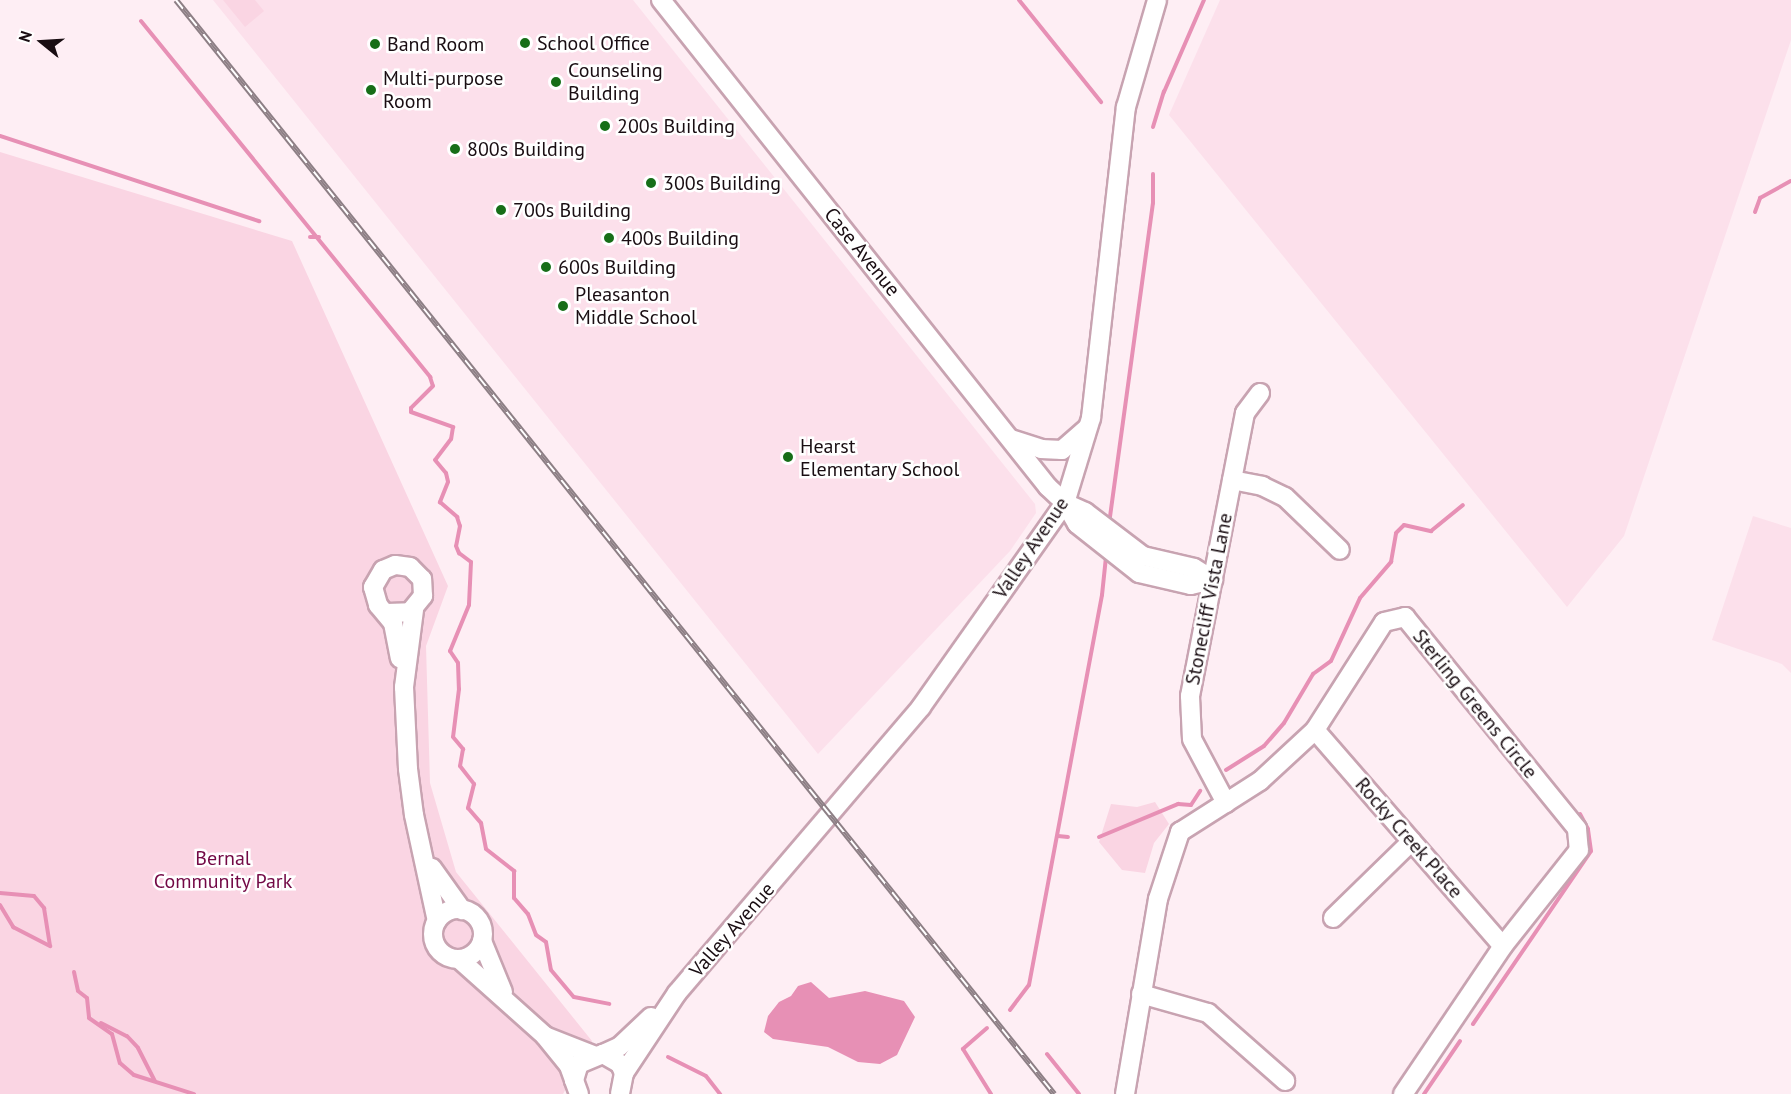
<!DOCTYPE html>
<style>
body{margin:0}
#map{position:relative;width:1791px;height:1094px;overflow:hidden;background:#feeef4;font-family:"PT Sans",sans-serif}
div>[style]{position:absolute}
.built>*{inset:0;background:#fce0eb}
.green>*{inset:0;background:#fad5e3}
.water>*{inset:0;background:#e790b5}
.stream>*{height:4px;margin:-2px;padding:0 2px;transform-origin:2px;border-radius:2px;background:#e790b5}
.roads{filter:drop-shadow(2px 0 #c8a3b1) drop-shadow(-2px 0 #c8a3b1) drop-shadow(0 2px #c8a3b1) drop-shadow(0 -2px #c8a3b1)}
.minor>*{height:18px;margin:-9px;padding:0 9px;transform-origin:9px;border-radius:9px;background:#fff}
.minor>.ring{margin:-9px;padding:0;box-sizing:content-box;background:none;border:18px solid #fff;border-radius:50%}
.rail>*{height:6px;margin-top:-3px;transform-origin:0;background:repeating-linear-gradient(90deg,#fff 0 11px,#8d7f85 0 22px);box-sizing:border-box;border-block:2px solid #8d7f85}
.dots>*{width:16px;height:16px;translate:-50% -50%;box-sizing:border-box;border:3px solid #fff;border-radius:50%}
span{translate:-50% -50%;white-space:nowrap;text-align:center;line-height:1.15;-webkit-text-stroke:5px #fff;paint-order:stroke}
.poi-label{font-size:20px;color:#190d12}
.left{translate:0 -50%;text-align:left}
.street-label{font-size:20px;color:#190d12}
.park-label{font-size:20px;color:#720845}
.north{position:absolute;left:12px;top:12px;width:60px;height:60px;-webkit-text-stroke:4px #fff;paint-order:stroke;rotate:288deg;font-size:16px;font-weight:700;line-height:24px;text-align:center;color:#190d12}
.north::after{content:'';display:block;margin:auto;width:21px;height:27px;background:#190d12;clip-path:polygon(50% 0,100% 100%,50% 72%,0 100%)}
</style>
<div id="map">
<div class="built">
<div style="clip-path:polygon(213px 0,633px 0,1035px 504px,1036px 513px,1010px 551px,818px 754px)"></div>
<div style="clip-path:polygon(1220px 0,1791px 0,1791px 40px,1624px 536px,1567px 607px,1169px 115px)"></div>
<div style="clip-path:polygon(1753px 516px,1791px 528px,1791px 673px,1782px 664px,1712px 640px)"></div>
</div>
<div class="green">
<div style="clip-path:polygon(223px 0,255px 0,264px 11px,245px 27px)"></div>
<div style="clip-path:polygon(0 152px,292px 241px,448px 586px,426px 646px,430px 783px,456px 872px,592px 1041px,563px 1094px,0 1094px)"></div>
<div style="clip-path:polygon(1155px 802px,1169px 824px,1154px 843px,1145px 873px,1122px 870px,1099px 842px,1111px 804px,1137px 807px)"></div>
</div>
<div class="water">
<div style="clip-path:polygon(811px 982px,829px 998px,865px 991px,904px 1001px,915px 1017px,897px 1055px,880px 1064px,858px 1062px,828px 1047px,773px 1039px,764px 1032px,768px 1016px,779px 1002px,791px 996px,798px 986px)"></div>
</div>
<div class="stream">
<div style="left:1019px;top:0;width:131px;rotate:51.2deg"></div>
<div style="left:141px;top:21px;width:459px;rotate:50.9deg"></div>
<div style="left:430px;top:377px;width:9px;rotate:72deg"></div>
<div style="left:433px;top:386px;width:31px;rotate:135deg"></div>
<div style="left:411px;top:408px;width:4px;rotate:90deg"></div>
<div style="left:411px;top:412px;width:45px;rotate:19.7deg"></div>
<div style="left:453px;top:427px;width:12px;rotate:99deg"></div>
<div style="left:451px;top:439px;width:26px;rotate:127deg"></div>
<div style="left:435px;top:460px;width:17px;rotate:50deg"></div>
<div style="left:446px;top:473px;width:9px;rotate:77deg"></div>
<div style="left:448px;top:482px;width:22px;rotate:112deg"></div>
<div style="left:440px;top:502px;width:23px;rotate:41deg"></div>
<div style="left:457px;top:517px;width:9px;rotate:72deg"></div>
<div style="left:460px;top:526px;width:20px;rotate:101deg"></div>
<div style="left:456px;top:546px;width:8px;rotate:67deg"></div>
<div style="left:459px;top:553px;width:15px;rotate:37deg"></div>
<div style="left:471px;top:562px;width:43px;rotate:92.7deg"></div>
<div style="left:469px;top:605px;width:50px;rotate:112.4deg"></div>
<div style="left:450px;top:651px;width:14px;rotate:56deg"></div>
<div style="left:458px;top:663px;width:26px;rotate:88deg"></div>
<div style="left:459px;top:689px;width:48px;rotate:97.1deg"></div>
<div style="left:453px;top:737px;width:16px;rotate:50deg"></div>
<div style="left:463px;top:749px;width:17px;rotate:100deg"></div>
<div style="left:460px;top:766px;width:23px;rotate:52deg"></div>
<div style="left:474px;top:784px;width:25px;rotate:104deg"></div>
<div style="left:468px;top:808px;width:20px;rotate:49deg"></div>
<div style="left:481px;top:823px;width:26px;rotate:79deg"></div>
<div style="left:486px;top:849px;width:36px;rotate:38deg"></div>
<div style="left:514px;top:871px;width:27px;rotate:90deg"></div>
<div style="left:514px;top:898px;width:21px;rotate:49deg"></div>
<div style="left:528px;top:914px;width:22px;rotate:69deg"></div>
<div style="left:536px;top:935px;width:12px;rotate:35deg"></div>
<div style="left:546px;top:942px;width:28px;rotate:80deg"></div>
<div style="left:551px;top:970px;width:35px;rotate:50deg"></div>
<div style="left:574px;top:997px;width:36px;rotate:11deg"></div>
<div style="left:1153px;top:127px;width:37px;rotate:-73deg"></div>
<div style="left:1164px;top:92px;width:100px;rotate:-66.5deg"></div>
<div style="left:0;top:136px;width:273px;rotate:18.2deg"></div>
<div style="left:1755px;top:212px;width:15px;rotate:-70deg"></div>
<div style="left:1760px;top:198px;width:35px;rotate:-29deg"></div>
<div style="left:310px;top:237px;width:9px"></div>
<div style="left:1109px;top:524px;width:324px;rotate:-82.2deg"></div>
<div style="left:1153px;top:203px;width:29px;rotate:-90deg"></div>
<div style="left:1226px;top:770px;width:45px;rotate:-32.3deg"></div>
<div style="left:1264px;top:746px;width:30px;rotate:-49deg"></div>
<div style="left:1284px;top:723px;width:57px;rotate:-59.4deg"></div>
<div style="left:1313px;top:674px;width:22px;rotate:-36deg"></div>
<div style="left:1331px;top:661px;width:69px;rotate:-65.3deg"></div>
<div style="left:1360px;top:598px;width:48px;rotate:-49.3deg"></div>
<div style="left:1391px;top:562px;width:29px;rotate:-80deg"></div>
<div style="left:1396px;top:533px;width:11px;rotate:-45deg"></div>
<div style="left:1404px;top:525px;width:28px;rotate:13deg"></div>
<div style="left:1431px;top:531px;width:41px;rotate:-39.1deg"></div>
<div style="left:1058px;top:836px;width:10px;rotate:6deg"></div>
<div style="left:1099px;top:837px;width:86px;rotate:-22.7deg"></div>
<div style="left:1178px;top:804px;width:13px;rotate:4deg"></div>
<div style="left:1191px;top:805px;width:17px;rotate:-57deg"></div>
<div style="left:0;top:893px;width:34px;rotate:5deg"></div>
<div style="left:34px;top:896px;width:16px;rotate:50deg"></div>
<div style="left:44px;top:908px;width:38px;rotate:81deg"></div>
<div style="left:0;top:905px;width:26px;rotate:59deg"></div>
<div style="left:13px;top:927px;width:42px;rotate:27.2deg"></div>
<div style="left:74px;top:972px;width:19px;rotate:78deg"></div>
<div style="left:78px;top:991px;width:11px;rotate:38deg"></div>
<div style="left:87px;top:998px;width:20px;rotate:84deg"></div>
<div style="left:89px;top:1018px;width:28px;rotate:35deg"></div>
<div style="left:112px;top:1034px;width:30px;rotate:75deg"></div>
<div style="left:120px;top:1063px;width:18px;rotate:41deg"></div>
<div style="left:134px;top:1075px;width:63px;rotate:17.6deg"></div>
<div style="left:1010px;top:1010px;width:31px;rotate:-53deg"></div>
<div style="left:1029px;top:985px;width:397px;rotate:-79.4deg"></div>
<div style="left:1102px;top:595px;width:39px;rotate:-84deg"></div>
<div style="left:101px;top:1023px;width:29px;rotate:27deg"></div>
<div style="left:127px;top:1036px;width:16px;rotate:47deg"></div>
<div style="left:138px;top:1048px;width:37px;rotate:63deg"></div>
<div style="left:1473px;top:1024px;width:209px;rotate:-55.7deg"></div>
<div style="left:1591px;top:851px;width:22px;rotate:-98deg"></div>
<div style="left:1588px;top:829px;width:17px;rotate:-118deg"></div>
<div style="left:987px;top:1028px;width:32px;rotate:139deg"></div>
<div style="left:963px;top:1049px;width:53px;rotate:58.1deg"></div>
<div style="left:1047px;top:1054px;width:51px;rotate:51.3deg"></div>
<div style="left:668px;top:1057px;width:42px;rotate:26.6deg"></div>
<div style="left:706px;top:1076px;width:23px;rotate:52deg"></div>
<div style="left:1424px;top:1094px;width:64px;rotate:-55.8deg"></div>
</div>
<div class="roads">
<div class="minor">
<div style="left:661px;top:0;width:622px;rotate:51.53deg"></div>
<div style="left:1048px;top:487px;width:23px;rotate:43deg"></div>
<div style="left:1065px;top:503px;width:24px;rotate:60deg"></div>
<div style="left:1077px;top:524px;width:79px;rotate:38.3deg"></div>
<div style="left:1139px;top:573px;width:53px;rotate:13deg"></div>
<div style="left:1191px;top:585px;width:23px;rotate:-13deg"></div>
<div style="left:1011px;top:439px;width:32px;rotate:18deg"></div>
<div style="left:1041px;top:449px;width:21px;rotate:3deg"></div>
<div style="left:1062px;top:450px;width:33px;rotate:-41deg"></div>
<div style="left:1232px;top:480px;width:31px;rotate:11deg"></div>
<div style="left:1262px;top:486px;width:25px;rotate:26deg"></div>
<div style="left:1285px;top:497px;width:76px;rotate:43.9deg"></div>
<div style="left:1065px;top:503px;width:22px;rotate:24deg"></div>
<div style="left:1085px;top:512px;width:73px;rotate:37.2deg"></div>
<div style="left:1143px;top:556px;width:52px;rotate:13.2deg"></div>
<div style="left:1194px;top:568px;width:22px;rotate:32deg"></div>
<div style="left:414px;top:610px;width:78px;rotate:97.4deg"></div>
<div style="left:404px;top:687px;width:82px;rotate:87.2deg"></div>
<div style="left:408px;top:769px;width:46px;rotate:82.6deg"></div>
<div style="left:414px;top:815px;width:108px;rotate:77.8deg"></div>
<div style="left:387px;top:613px;width:23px;rotate:-2deg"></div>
<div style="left:410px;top:612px;width:21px;rotate:-51deg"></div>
<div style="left:423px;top:596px;width:17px;rotate:-93deg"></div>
<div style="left:422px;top:579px;width:17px;rotate:-135deg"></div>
<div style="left:410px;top:567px;width:15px;rotate:-172deg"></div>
<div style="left:395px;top:565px;width:13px;rotate:157deg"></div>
<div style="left:383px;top:570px;width:20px;rotate:120deg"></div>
<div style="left:373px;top:587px;width:19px;rotate:74deg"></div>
<div style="left:378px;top:605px;width:23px;rotate:50deg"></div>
<div style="left:393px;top:623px;width:36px;rotate:79deg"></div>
<div style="left:1315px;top:730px;width:286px;rotate:49deg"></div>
<div style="left:1226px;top:803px;width:72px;rotate:-118deg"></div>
<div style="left:1192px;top:739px;width:43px;rotate:-92.7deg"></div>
<div style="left:1190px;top:696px;width:288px;rotate:-79deg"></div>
<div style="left:1245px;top:413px;width:25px;rotate:-53deg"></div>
<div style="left:432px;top:868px;width:52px;rotate:54.5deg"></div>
<div class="ring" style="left:433px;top:909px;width:32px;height:32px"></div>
<div style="left:1333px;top:918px;width:110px;rotate:-44.3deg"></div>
<div style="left:482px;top:941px;width:55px;rotate:67.6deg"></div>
<div style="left:459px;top:959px;width:115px;rotate:41.8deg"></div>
<div style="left:545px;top:1036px;width:38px;rotate:51deg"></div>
<div style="left:569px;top:1066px;width:15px;rotate:70deg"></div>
<div style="left:1141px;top:994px;width:70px;rotate:15.8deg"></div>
<div style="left:1208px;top:1013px;width:103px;rotate:41.4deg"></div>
<div style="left:545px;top:1036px;width:52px;rotate:21.6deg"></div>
<div style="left:603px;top:1054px;width:17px;rotate:-24deg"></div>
<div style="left:619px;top:1047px;width:44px;rotate:-43.2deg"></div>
<div style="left:624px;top:1073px;width:96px;rotate:-56.5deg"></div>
<div style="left:677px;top:993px;width:376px;rotate:-49.5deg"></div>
<div style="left:921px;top:707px;width:250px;rotate:-54.8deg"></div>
<div style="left:1065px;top:503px;width:89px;rotate:-73deg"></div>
<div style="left:1091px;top:418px;width:313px;rotate:-83.6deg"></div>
<div style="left:1126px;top:107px;width:111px;rotate:-73.8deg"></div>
<div style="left:579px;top:1094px;width:15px;rotate:-110deg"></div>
<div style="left:574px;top:1080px;width:17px;rotate:-73deg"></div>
<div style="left:579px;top:1064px;width:26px;rotate:-23deg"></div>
<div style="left:603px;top:1054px;width:20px;rotate:30deg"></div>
<div style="left:620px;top:1064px;width:10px;rotate:66deg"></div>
<div style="left:624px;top:1073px;width:21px;rotate:101deg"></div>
<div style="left:1125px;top:1094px;width:198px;rotate:-80.4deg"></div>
<div style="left:1158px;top:899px;width:71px;rotate:-71.8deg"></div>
<div style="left:1180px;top:832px;width:95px;rotate:-32.5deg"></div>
<div style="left:1260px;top:781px;width:75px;rotate:-42.8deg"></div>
<div style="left:1315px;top:730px;width:128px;rotate:-57.4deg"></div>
<div style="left:1384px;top:622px;width:22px;rotate:-13deg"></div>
<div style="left:1405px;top:617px;width:273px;rotate:50.9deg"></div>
<div style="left:1577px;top:829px;width:21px;rotate:85deg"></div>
<div style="left:1579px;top:850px;width:122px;rotate:128.4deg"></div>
<div style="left:1503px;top:946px;width:179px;rotate:124deg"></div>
</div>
</div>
<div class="rail">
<div style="left:176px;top:0;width:1403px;rotate:51.25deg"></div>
</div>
<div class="dots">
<div style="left:525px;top:43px;background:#176e18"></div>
<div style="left:375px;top:44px;background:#176e18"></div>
<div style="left:556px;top:82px;background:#176e18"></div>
<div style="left:371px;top:90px;background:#176e18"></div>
<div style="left:605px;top:126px;background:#176e18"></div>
<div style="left:455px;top:149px;background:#176e18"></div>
<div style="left:651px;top:183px;background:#176e18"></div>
<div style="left:501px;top:210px;background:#176e18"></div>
<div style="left:609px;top:238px;background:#176e18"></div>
<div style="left:546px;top:267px;background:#176e18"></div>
<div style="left:563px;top:306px;background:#176e18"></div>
<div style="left:788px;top:457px;background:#176e18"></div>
</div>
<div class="poi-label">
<span class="left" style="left:537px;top:43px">School Office</span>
<span class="left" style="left:387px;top:44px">Band Room</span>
<span class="left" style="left:568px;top:82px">Counseling<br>Building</span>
<span class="left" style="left:383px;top:90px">Multi-purpose<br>Room</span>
<span class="left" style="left:617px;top:126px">200s Building</span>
<span class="left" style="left:467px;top:149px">800s Building</span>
<span class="left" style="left:663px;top:183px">300s Building</span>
<span class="left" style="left:513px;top:210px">700s Building</span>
<span class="left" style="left:621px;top:238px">400s Building</span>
<span class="left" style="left:558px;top:267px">600s Building</span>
<span class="left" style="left:575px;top:306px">Pleasanton<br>Middle School</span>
<span class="left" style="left:800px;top:458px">Hearst<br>Elementary School</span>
</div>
<div class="street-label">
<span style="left:862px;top:252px;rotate:51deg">Case Avenue</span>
<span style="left:1031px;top:548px;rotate:-56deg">Valley Avenue</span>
<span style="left:1209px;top:599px;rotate:-79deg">Stonecliff Vista Lane</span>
<span style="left:1475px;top:704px;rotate:51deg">Sterling Greens Circle</span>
<span style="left:1409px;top:838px;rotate:49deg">Rocky Creek Place</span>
<span style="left:732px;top:930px;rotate:-49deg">Valley Avenue</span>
</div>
<div class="park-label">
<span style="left:223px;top:870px">Bernal<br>Community Park</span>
</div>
<div class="north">N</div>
</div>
